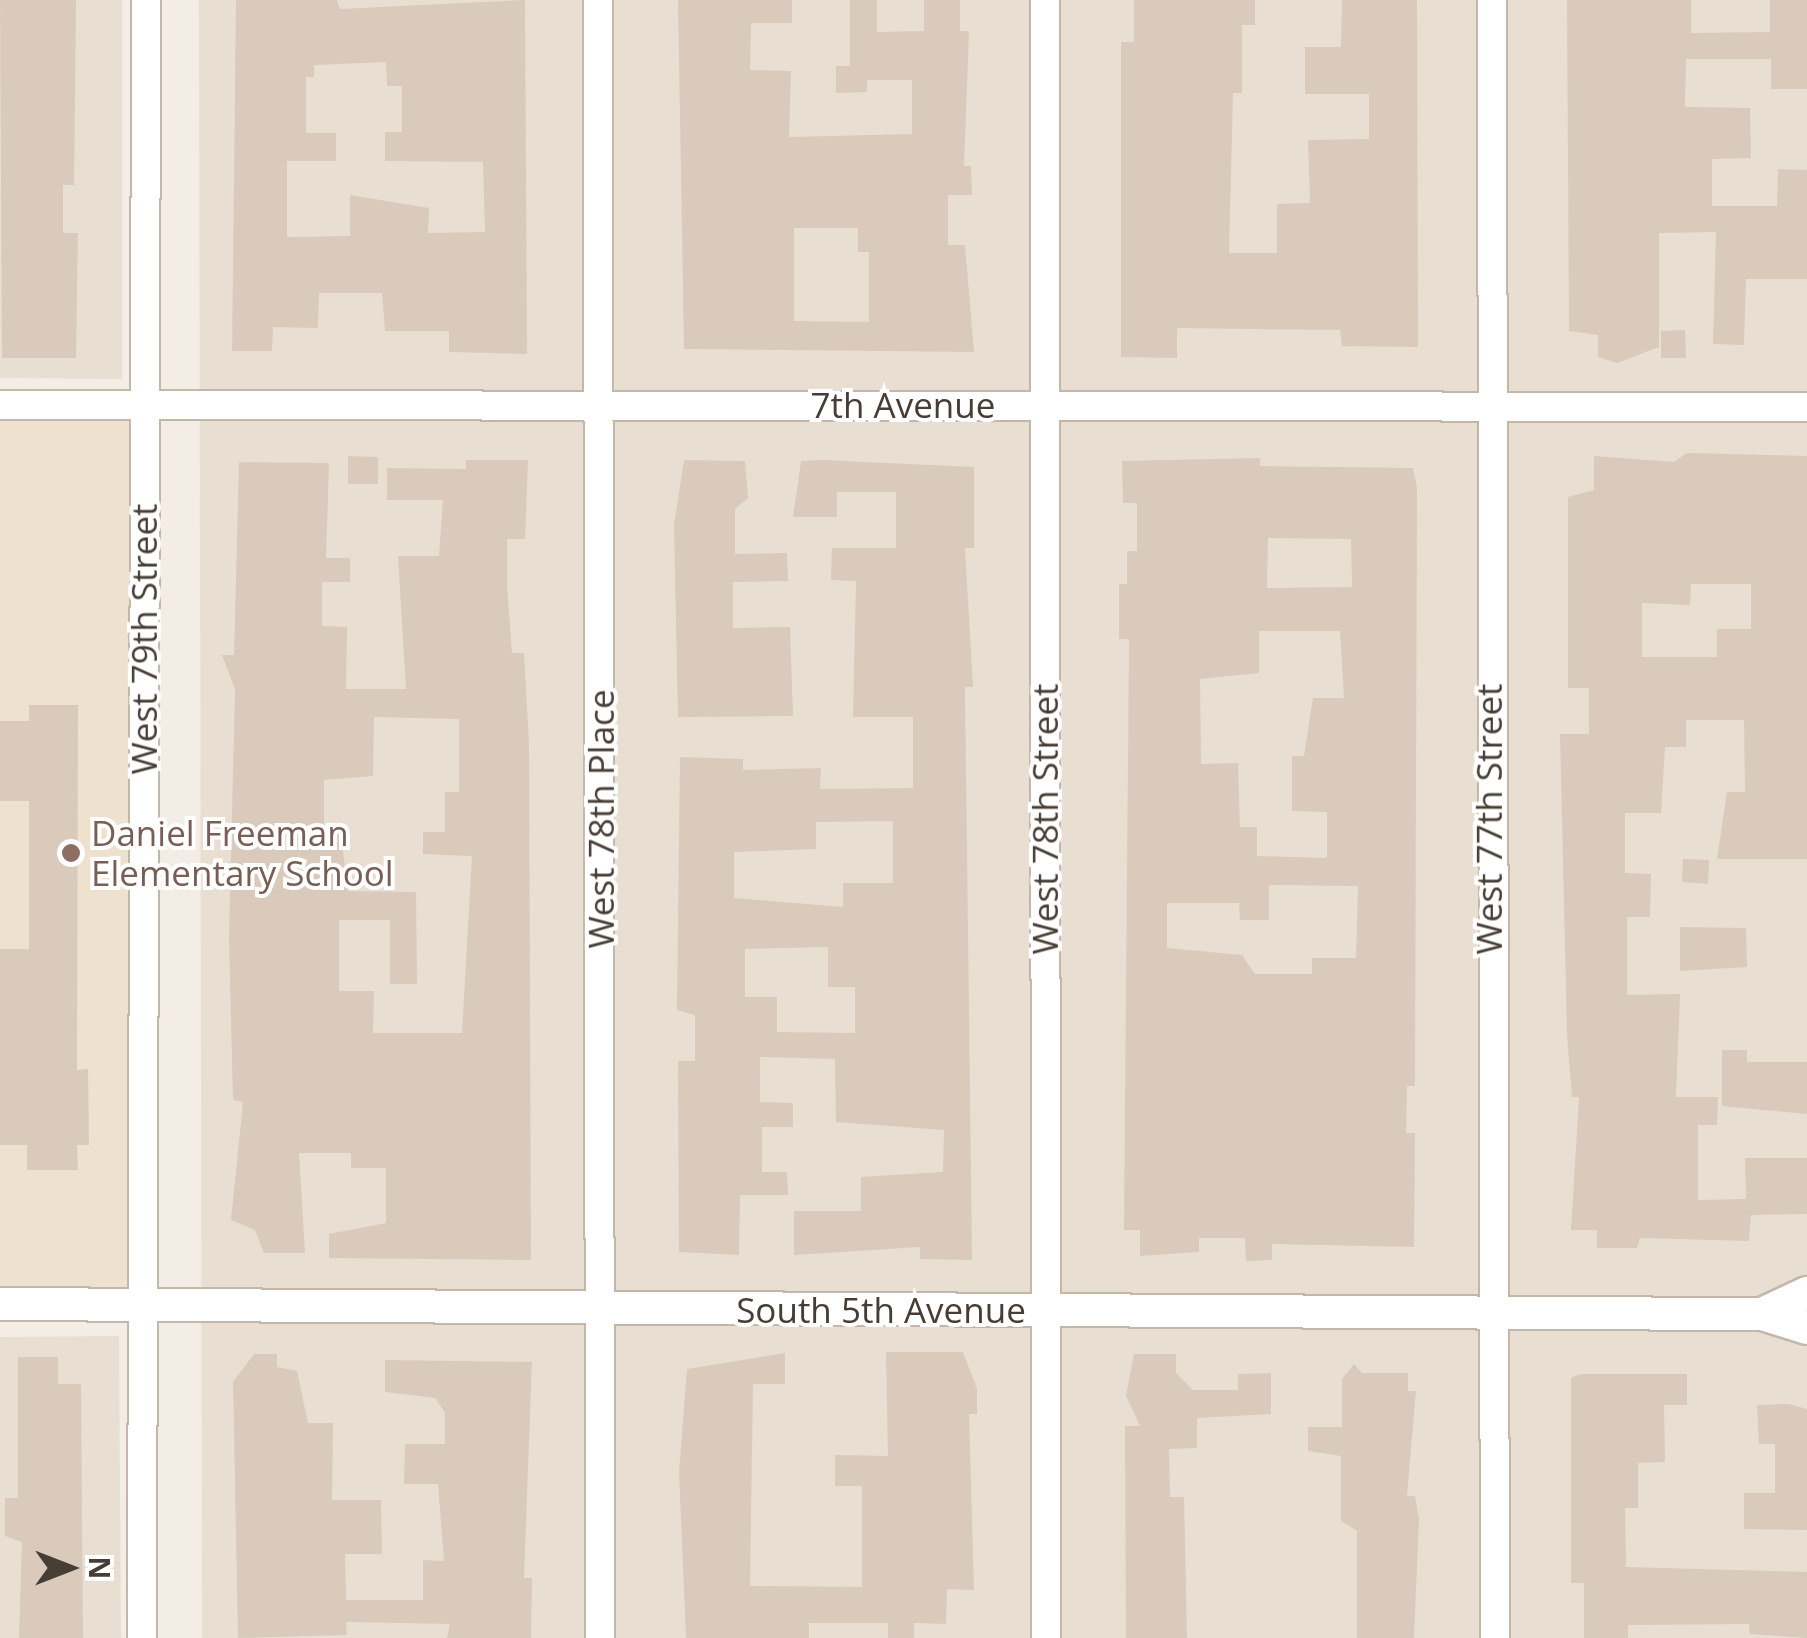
<!DOCTYPE html>
<style>
body{margin:0}
#map{position:relative;width:1807px;height:1638px;overflow:hidden;background:#f4ede5;font-family:"Open Sans",sans-serif}
div>[style]{position:absolute}
.residential>*{inset:0;background:#e8dfd2}
.education>*{inset:0;background:#eee1ce}
.building>*{inset:0;background:#d9cabc}
.roads{filter:drop-shadow(2px 0 #c3b7aa) drop-shadow(-2px 0 #c3b7aa) drop-shadow(0 2px #c3b7aa) drop-shadow(0 -2px #c3b7aa)}
.minor>*{height:28px;margin:-14px;padding:0 14px;transform-origin:14px;border-radius:14px;background:#fff}
.tertiary>*{height:32px;margin:-16px;padding:0 16px;transform-origin:16px;border-radius:16px;background:#fff}
.dots>*{width:28px;height:28px;translate:-50% -50%;box-sizing:border-box;border:5px solid #fff;border-radius:50%}
span{translate:-50% -50%;white-space:nowrap;text-align:center;line-height:1.15;-webkit-text-stroke:8px #fff;paint-order:stroke}
.street-label{font-size:35px;color:#463d34}
.education-label{font-size:35px;color:#785e54}
.left{translate:0 -50%;text-align:left}
.north{position:absolute;left:20px;top:1518px;width:100px;height:100px;-webkit-text-stroke:8px #fff;paint-order:stroke;rotate:90deg;font-size:28px;font-weight:700;line-height:40px;text-align:center;color:#463d34}
.north::after{content:'';display:block;margin:auto;width:35px;height:45px;background:#463d34;clip-path:polygon(50% 0,100% 100%,50% 72%,0 100%)}
</style>
<div id="map">
<div class="residential">
<div style="clip-path:polygon(0 0,122px 0,122px 379px,0 378px)"></div>
<div style="clip-path:polygon(199px 0,1807px 0,1807px 1638px,202px 1638px)"></div>
<div style="clip-path:polygon(119px 1336px,121px 1638px,0 1638px,0 1337px)"></div>
</div>
<div class="education">
<div style="clip-path:polygon(145px 404px,140px 1305px,0 1307px,0 405px)"></div>
</div>
<div class="building">
<div style="clip-path:polygon(0 0,76px 0,74px 185px,63px 185px,63px 233px,78px 233px,76px 358px,2px 358px)"></div>
<div style="clip-path:polygon(evenodd,236px 0,337px 0,340px 9px,525px 0,527px 354px,449px 352px,449px 331px,385px 331px,382px 293px,319px 293px,318px 328px,273px 327px,272px 351px,232px 351px,236px 0,386px 62px,387px 86px,402px 86px,402px 132px,385px 132px,385px 161px,483px 162px,485px 232px,428px 233px,429px 208px,350px 195px,350px 236px,287px 237px,287px 161px,336px 161px,336px 133px,306px 133px,306px 77px,314px 77px,314px 65px,386px 62px)"></div>
<div style="clip-path:polygon(evenodd,678px 0,792px 0,792px 23px,751px 23px,750px 70px,791px 71px,789px 137px,912px 134px,912px 80px,867px 80px,867px 92px,836px 93px,836px 66px,850px 66px,850px 0,877px 0,877px 32px,924px 31px,924px 0,960px 0,960px 31px,969px 31px,964px 166px,971px 166px,972px 195px,948px 195px,948px 245px,965px 245px,974px 352px,684px 349px,678px 0,794px 228px,858px 228px,858px 252px,869px 252px,869px 322px,794px 321px,794px 228px)"></div>
<div style="clip-path:polygon(1134px 0,1255px 0,1255px 25px,1242px 25px,1242px 93px,1233px 93px,1229px 253px,1277px 253px,1277px 204px,1310px 203px,1308px 140px,1369px 139px,1369px 94px,1305px 94px,1305px 47px,1341px 47px,1342px 0,1417px 0,1418px 347px,1342px 346px,1340px 330px,1177px 328px,1177px 358px,1121px 357px,1121px 42px,1134px 42px)"></div>
<div style="clip-path:polygon(1567px 0,1691px 0,1691px 33px,1770px 32px,1770px 0,1807px 0,1807px 89px,1771px 89px,1771px 59px,1686px 59px,1685px 107px,1750px 108px,1751px 158px,1712px 159px,1712px 206px,1777px 206px,1778px 169px,1807px 170px,1807px 279px,1746px 279px,1744px 345px,1713px 344px,1716px 232px,1659px 233px,1659px 347px,1617px 363px,1598px 357px,1598px 335px,1569px 331px)"></div>
<div style="clip-path:polygon(1685px 330px,1686px 358px,1661px 358px,1661px 331px)"></div>
<div style="clip-path:polygon(evenodd,1687px 453px,1807px 456px,1807px 859px,1717px 859px,1727px 792px,1745px 792px,1744px 720px,1686px 720px,1686px 747px,1665px 747px,1661px 813px,1625px 813px,1625px 873px,1651px 874px,1650px 917px,1627px 917px,1627px 995px,1680px 994px,1676px 1097px,1718px 1097px,1717px 1125px,1698px 1125px,1698px 1200px,1746px 1199px,1745px 1158px,1807px 1158px,1807px 1214px,1751px 1215px,1749px 1241px,1640px 1238px,1637px 1248px,1597px 1248px,1597px 1230px,1571px 1230px,1579px 1097px,1572px 1097px,1567px 1034px,1560px 734px,1589px 734px,1589px 688px,1568px 688px,1568px 497px,1594px 490px,1594px 456px,1674px 462px,1687px 453px,1691px 584px,1751px 584px,1751px 629px,1717px 629px,1717px 657px,1642px 657px,1642px 603px,1690px 605px,1691px 584px)"></div>
<div style="clip-path:polygon(348px 456px,378px 457px,378px 484px,348px 484px)"></div>
<div style="clip-path:polygon(evenodd,1260px 458px,1260px 466px,1413px 468px,1417px 488px,1415px 1086px,1407px 1086px,1406px 1133px,1415px 1133px,1414px 1247px,1272px 1244px,1272px 1260px,1246px 1261px,1245px 1238px,1199px 1238px,1199px 1252px,1140px 1256px,1140px 1230px,1124px 1230px,1129px 639px,1119px 639px,1119px 584px,1127px 584px,1127px 551px,1137px 551px,1137px 503px,1123px 503px,1122px 461px,1260px 458px,1268px 538px,1351px 539px,1352px 587px,1267px 588px,1268px 538px,1260px 458px,1259px 631px,1340px 631px,1344px 698px,1313px 698px,1304px 756px,1292px 756px,1292px 811px,1327px 812px,1327px 858px,1257px 856px,1257px 827px,1240px 827px,1238px 763px,1201px 764px,1200px 679px,1259px 673px,1259px 631px,1260px 458px,1269px 885px,1358px 886px,1356px 958px,1312px 958px,1312px 974px,1255px 974px,1242px 955px,1167px 948px,1167px 903px,1239px 903px,1240px 920px,1269px 920px,1269px 885px)"></div>
<div style="clip-path:polygon(evenodd,466px 460px,528px 460px,525px 539px,507px 539px,507px 586px,512px 653px,524px 653px,529px 743px,531px 1260px,329px 1258px,329px 1234px,386px 1223px,386px 1168px,351px 1168px,351px 1153px,299px 1153px,305px 1253px,264px 1253px,255px 1230px,231px 1220px,243px 1102px,233px 1100px,229px 937px,235px 689px,222px 655px,234px 655px,239px 462px,329px 463px,326px 558px,350px 558px,350px 582px,322px 582px,322px 626px,347px 627px,346px 689px,406px 689px,398px 556px,439px 556px,443px 500px,387px 500px,387px 468px,466px 469px,466px 460px,374px 717px,459px 719px,459px 792px,445px 792px,445px 832px,423px 832px,423px 854px,472px 856px,462px 1033px,373px 1033px,374px 991px,339px 991px,339px 920px,390px 920px,390px 984px,417px 984px,416px 892px,348px 891px,340px 828px,324px 828px,324px 780px,373px 776px,374px 717px)"></div>
<div style="clip-path:polygon(684px 460px,745px 461px,748px 498px,735px 509px,735px 554px,787px 553px,788px 581px,733px 582px,733px 628px,790px 627px,793px 716px,678px 717px,674px 525px)"></div>
<div style="clip-path:polygon(evenodd,823px 460px,974px 467px,974px 548px,965px 548px,973px 687px,965px 687px,972px 1260px,920px 1259px,920px 1247px,794px 1255px,794px 1211px,861px 1211px,861px 1177px,943px 1172px,944px 1130px,836px 1122px,835px 1059px,760px 1057px,760px 1102px,793px 1103px,793px 1127px,762px 1127px,762px 1172px,787px 1172px,788px 1195px,740px 1195px,739px 1255px,679px 1252px,678px 1061px,695px 1061px,695px 1015px,677px 1010px,680px 757px,743px 759px,743px 770px,821px 768px,820px 789px,913px 788px,913px 717px,853px 717px,856px 581px,831px 580px,832px 548px,896px 548px,896px 492px,837px 492px,837px 517px,793px 517px,801px 461px,823px 460px,893px 821px,893px 883px,843px 883px,843px 907px,734px 898px,734px 852px,816px 849px,816px 822px,893px 821px,823px 460px,828px 947px,828px 987px,855px 987px,855px 1033px,777px 1032px,777px 997px,745px 997px,745px 949px,828px 947px)"></div>
<div style="clip-path:polygon(29px 705px,78px 705px,77px 1070px,88px 1069px,89px 1145px,77px 1145px,78px 1170px,27px 1170px,27px 1145px,0 1145px,0 949px,29px 949px,29px 801px,0 801px,0 721px,29px 721px)"></div>
<div style="clip-path:polygon(1683px 859px,1709px 860px,1708px 884px,1682px 882px)"></div>
<div style="clip-path:polygon(1680px 927px,1746px 928px,1747px 967px,1680px 971px)"></div>
<div style="clip-path:polygon(1722px 1050px,1747px 1050px,1747px 1062px,1807px 1062px,1807px 1114px,1722px 1106px)"></div>
<div style="clip-path:polygon(886px 1352px,963px 1352px,977px 1389px,977px 1414px,969px 1414px,974px 1590px,947px 1589px,946px 1624px,914px 1623px,914px 1638px,888px 1638px,888px 1623px,809px 1623px,809px 1638px,686px 1638px,679px 1472px,687px 1369px,785px 1353px,785px 1384px,753px 1384px,750px 1586px,862px 1587px,862px 1486px,835px 1486px,835px 1455px,888px 1456px)"></div>
<div style="clip-path:polygon(254px 1354px,277px 1354px,277px 1367px,297px 1371px,308px 1423px,333px 1423px,332px 1500px,381px 1500px,382px 1554px,345px 1554px,346px 1600px,423px 1600px,423px 1560px,444px 1561px,438px 1484px,404px 1484px,405px 1444px,445px 1444px,445px 1413px,435px 1398px,385px 1392px,385px 1360px,532px 1362px,524px 1578px,532px 1578px,531px 1638px,447px 1638px,450px 1624px,346px 1622px,347px 1635px,238px 1638px,233px 1382px)"></div>
<div style="clip-path:polygon(1134px 1354px,1176px 1354px,1176px 1373px,1193px 1390px,1238px 1390px,1238px 1374px,1271px 1373px,1271px 1414px,1197px 1418px,1197px 1448px,1169px 1449px,1170px 1497px,1184px 1497px,1187px 1638px,1126px 1638px,1125px 1426px,1140px 1426px,1126px 1396px)"></div>
<div style="clip-path:polygon(18px 1357px,58px 1357px,58px 1384px,81px 1384px,83px 1638px,19px 1638px,22px 1542px,5px 1536px,5px 1498px,18px 1498px)"></div>
<div style="clip-path:polygon(1354px 1364px,1362px 1373px,1408px 1373px,1408px 1391px,1416px 1391px,1407px 1496px,1415px 1496px,1419px 1519px,1414px 1638px,1357px 1638px,1357px 1531px,1341px 1521px,1341px 1456px,1308px 1451px,1308px 1427px,1342px 1427px,1342px 1379px)"></div>
<div style="clip-path:polygon(1580px 1374px,1687px 1374px,1687px 1405px,1664px 1405px,1665px 1462px,1638px 1463px,1638px 1508px,1625px 1508px,1626px 1567px,1807px 1572px,1807px 1638px,1750px 1634px,1749px 1624px,1628px 1625px,1628px 1638px,1584px 1638px,1584px 1583px,1571px 1583px,1571px 1378px)"></div>
<div style="clip-path:polygon(1788px 1404px,1807px 1409px,1807px 1530px,1744px 1529px,1744px 1493px,1775px 1493px,1775px 1444px,1759px 1444px,1757px 1405px)"></div>
</div>
<div class="roads">
<div class="minor">
<div style="left:598px;top:0;width:1638px;rotate:89.93deg"></div>
<div style="left:1045px;top:0;width:1638px;rotate:89.97deg"></div>
<div style="left:1492px;top:0;width:1638px;rotate:89.9deg"></div>
<div style="left:0;top:405px;width:1807px;rotate:0.06deg"></div>
<div style="left:142px;top:1638px;width:1638px;rotate:-89.86deg"></div>
</div>
<div class="tertiary">
<div style="left:0;top:1304px;width:1762px;rotate:0.33deg"></div>
<div style="left:1762px;top:1314px;width:47px;rotate:17.3deg"></div>
<div style="left:1762px;top:1314px;width:50px;rotate:-25deg"></div>
</div>
</div>
<div class="dots">
<div style="left:71px;top:853px;background:#8d6e63"></div>
</div>
<div class="street-label">
<span style="left:903px;top:405px">7th Avenue</span>
<span style="left:144px;top:639px;rotate:-90deg">West 79th Street</span>
<span style="left:601px;top:819px;rotate:-90deg">West 78th Place</span>
<span style="left:1045px;top:819px;rotate:-90deg">West 78th Street</span>
<span style="left:1489px;top:819px;rotate:-90deg">West 77th Street</span>
<span style="left:881px;top:1310px">South 5th Avenue</span>
</div>
<div class="education-label">
<span class="left" style="left:91px;top:853px">Daniel Freeman<br>Elementary School</span>
</div>
<div class="north">N</div>
</div>
